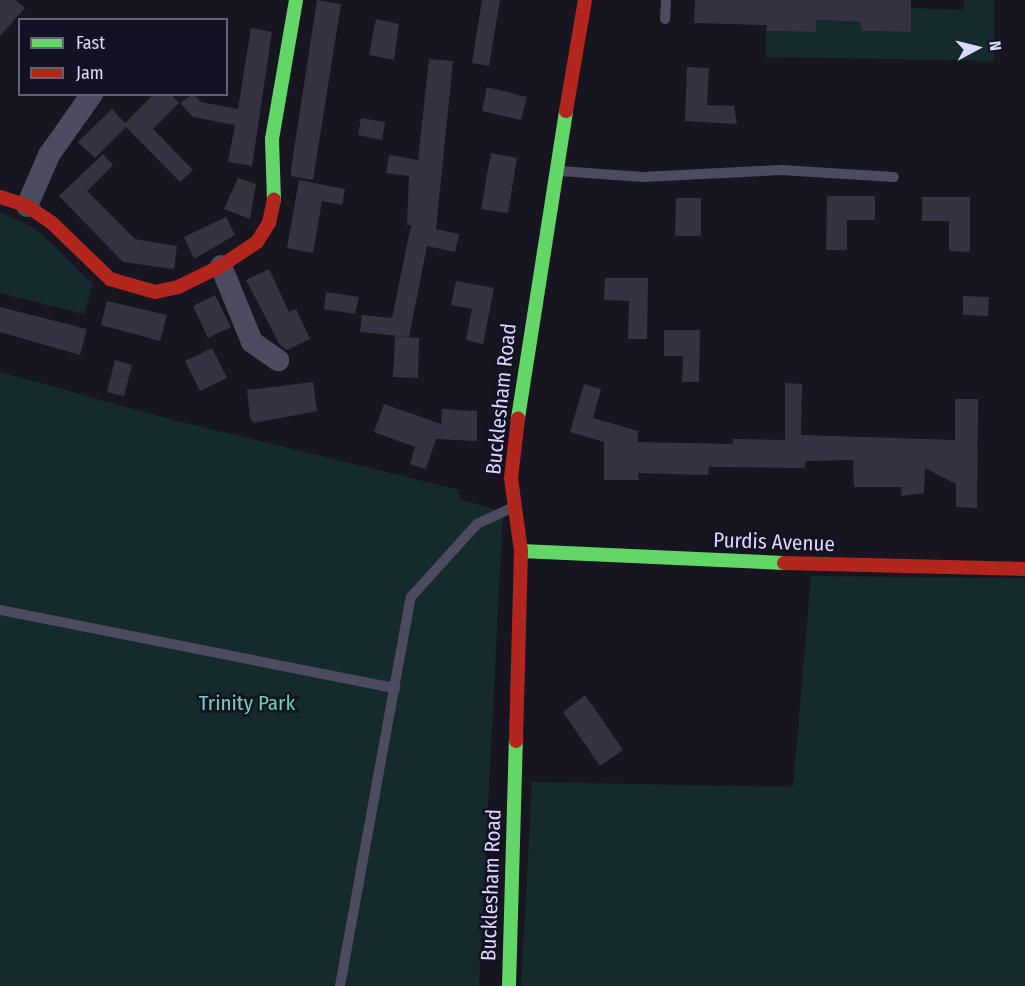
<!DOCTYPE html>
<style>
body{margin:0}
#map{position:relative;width:1025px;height:986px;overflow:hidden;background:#171520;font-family:"Fira Sans Condensed",sans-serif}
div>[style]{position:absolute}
.green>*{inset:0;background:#152a2a}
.building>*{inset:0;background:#353342}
.lane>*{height:10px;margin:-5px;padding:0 5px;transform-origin:5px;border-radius:5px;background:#4c4b5f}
.street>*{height:22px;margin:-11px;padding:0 11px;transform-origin:11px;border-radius:11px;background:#4c4b5f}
.fast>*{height:14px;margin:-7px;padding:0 7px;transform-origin:7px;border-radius:7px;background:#63d668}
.jam>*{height:14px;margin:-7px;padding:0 7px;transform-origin:7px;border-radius:7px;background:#b3261e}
span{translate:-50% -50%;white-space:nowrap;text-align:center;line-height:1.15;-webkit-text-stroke:5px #141124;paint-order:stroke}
.street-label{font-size:21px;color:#dbd8fb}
.park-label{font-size:21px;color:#6bd3b6}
.legend{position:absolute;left:18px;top:18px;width:210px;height:78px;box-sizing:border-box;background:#141124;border:2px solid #64617a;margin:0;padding:8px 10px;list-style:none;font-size:18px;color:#dbd8fb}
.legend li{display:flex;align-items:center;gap:12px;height:30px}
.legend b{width:30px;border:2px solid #64617a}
.north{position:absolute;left:947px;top:18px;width:60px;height:60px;-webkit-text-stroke:4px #141124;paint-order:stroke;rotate:83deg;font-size:16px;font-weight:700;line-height:24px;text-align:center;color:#dbd8fb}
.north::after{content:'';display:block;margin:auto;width:21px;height:27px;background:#dbd8fb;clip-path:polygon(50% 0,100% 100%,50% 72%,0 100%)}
</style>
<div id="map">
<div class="green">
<div style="clip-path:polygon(964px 0,994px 0,994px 61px,766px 57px,766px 31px,815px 32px,816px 20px,861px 22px,861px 31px,910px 32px,911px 8px,963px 10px)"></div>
<div style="clip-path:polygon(0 212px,35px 228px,93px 284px,84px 314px,0 293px)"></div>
<div style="clip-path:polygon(0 372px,166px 418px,459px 490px,460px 499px,503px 512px,479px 986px,0 986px)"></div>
<div style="clip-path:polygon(811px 576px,1025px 578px,1025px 986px,521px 986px,532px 782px,793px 787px)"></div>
</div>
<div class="building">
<div style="clip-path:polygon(0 0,16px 0,25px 8px,0 36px)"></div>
<div style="clip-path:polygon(317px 0,341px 4px,313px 180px,291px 176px,291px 169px)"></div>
<div style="clip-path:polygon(482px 0,500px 0,489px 66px,472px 63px)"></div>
<div style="clip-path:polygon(695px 0,911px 0,911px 32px,861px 31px,861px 22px,816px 20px,816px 32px,766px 31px,767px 25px,694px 23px)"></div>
<div style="clip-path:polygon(376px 19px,399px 24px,394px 60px,369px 55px)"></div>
<div style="clip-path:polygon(251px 28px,272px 32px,252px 166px,228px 162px,235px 125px,193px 117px,180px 103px,193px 94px,201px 102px,238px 109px)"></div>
<div style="clip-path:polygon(429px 59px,453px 61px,436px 229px,459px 234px,455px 252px,427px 246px,409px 337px,360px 332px,362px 315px,392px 318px,411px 225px,407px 225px,409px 176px,386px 173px,389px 155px,418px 160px)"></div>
<div style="clip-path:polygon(687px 67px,709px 68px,707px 105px,734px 106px,737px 124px,685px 121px)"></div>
<div style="clip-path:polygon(487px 87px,527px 97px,521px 120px,482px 111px)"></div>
<div style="clip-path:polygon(154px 94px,171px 94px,179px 103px,153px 129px,193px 170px,180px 182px,126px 127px,95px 158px,78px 142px,112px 109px,125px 123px)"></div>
<div style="clip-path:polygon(361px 118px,385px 122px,382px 140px,358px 135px)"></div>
<div style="clip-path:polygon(491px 153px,517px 158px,508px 213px,481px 209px)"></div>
<div style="clip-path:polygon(103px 154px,113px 165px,87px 191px,135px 239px,177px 246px,174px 269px,123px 262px,59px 196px)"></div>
<div style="clip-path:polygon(238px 178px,256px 184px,250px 219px,224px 209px)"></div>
<div style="clip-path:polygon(299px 180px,345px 189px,342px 205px,322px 201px,313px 253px,287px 248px)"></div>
<div style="clip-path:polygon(827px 196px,875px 196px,875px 220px,847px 220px,847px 250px,826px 250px)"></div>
<div style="clip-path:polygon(922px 197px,970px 197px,970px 252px,949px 251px,949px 221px,922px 221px)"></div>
<div style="clip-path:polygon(676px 198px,701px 198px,701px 236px,675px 236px)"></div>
<div style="clip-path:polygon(226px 217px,235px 235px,194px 259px,184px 237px)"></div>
<div style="clip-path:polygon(269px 269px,289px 312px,296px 309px,310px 339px,287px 350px,280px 345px,246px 280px)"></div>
<div style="clip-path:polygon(605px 278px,648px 278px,647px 339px,628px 339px,629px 301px,604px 300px)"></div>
<div style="clip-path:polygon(456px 281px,494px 288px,483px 344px,466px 340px,472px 309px,451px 305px)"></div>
<div style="clip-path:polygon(326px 292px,359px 297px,355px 314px,324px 309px)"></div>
<div style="clip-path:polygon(215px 295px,231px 327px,208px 338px,193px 306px)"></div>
<div style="clip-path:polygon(963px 296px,989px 297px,988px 316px,963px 315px)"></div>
<div style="clip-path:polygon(107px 301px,167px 315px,160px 341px,101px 325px)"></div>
<div style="clip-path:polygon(0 307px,87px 329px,80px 355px,0 332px)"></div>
<div style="clip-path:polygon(664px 330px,700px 330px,699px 382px,682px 382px,683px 356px,664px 356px)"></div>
<div style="clip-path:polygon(395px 336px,419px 338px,418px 378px,393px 377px)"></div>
<div style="clip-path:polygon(212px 348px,227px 378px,200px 391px,185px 361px)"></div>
<div style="clip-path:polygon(115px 360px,132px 365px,124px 396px,107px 392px)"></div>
<div style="clip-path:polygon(313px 382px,317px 411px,254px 423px,250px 418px,247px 390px)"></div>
<div style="clip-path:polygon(785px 383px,802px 384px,801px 435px,955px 440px,955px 399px,978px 399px,977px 508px,956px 507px,956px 484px,925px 468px,924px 493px,901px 496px,902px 487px,854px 487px,853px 460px,805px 461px,805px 468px,709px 467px,708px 475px,638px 473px,639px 480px,604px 480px,604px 442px,570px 432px,584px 384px,601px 389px,593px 418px,638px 431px,638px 442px,733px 444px,733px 439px,785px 440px)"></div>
<div style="clip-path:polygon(384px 404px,441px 424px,442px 409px,477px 411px,477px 441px,436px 439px,426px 469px,410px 464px,415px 447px,374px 432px)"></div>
<div style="clip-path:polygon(585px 695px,623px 750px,600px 766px,563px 712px)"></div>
</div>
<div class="lane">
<div style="left:665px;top:19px;width:19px;rotate:-87deg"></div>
<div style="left:560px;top:171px;width:83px;rotate:4.1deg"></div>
<div style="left:643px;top:177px;width:138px;rotate:-2.9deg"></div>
<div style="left:781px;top:170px;width:113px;rotate:3.5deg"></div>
<div style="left:0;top:610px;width:403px;rotate:11.2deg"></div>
<div style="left:340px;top:986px;width:395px;rotate:-79.7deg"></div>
<div style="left:411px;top:597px;width:98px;rotate:-47.9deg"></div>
<div style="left:477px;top:524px;width:40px;rotate:-25deg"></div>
</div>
<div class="street">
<div style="left:27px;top:206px;width:56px;rotate:-66.7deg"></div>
<div style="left:49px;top:155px;width:75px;rotate:-54.8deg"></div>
<div style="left:221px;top:266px;width:82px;rotate:67.8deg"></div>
<div style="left:252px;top:342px;width:32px;rotate:35deg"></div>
</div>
<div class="fast">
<div style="left:274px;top:200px;width:61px;rotate:-91.9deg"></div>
<div style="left:272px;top:139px;width:141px;rotate:-80.2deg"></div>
<div style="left:518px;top:418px;width:311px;rotate:-81.1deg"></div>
<div style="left:521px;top:551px;width:263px;rotate:2.6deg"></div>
<div style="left:509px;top:986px;width:245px;rotate:-88.4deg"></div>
</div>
<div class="jam">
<div style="left:566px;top:111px;width:113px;rotate:-80.3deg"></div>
<div style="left:0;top:197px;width:28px;rotate:18deg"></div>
<div style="left:27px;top:206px;width:30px;rotate:34deg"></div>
<div style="left:52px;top:223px;width:81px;rotate:44deg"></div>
<div style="left:110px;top:279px;width:47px;rotate:16.1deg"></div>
<div style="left:155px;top:292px;width:24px;rotate:-12deg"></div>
<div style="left:178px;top:287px;width:48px;rotate:-26deg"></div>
<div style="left:221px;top:266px;width:43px;rotate:-33.7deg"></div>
<div style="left:257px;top:242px;width:22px;rotate:-58deg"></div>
<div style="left:269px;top:223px;width:24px;rotate:-78deg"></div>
<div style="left:784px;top:563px;width:241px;rotate:1.4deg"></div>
<div style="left:516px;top:741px;width:190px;rotate:-88.5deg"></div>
<div style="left:521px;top:551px;width:74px;rotate:-97.8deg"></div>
<div style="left:511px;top:478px;width:60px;rotate:-83.3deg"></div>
</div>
<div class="street-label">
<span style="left:501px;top:399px;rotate:-84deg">Bucklesham Road</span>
<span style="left:774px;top:542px;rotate:2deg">Purdis Avenue</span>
<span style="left:491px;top:885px;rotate:-88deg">Bucklesham Road</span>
</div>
<div class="park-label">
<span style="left:247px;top:703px">Trinity Park</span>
</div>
<ul class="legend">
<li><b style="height:8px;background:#63d668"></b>Fast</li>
<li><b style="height:8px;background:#b3261e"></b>Jam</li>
</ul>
<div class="north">N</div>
</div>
